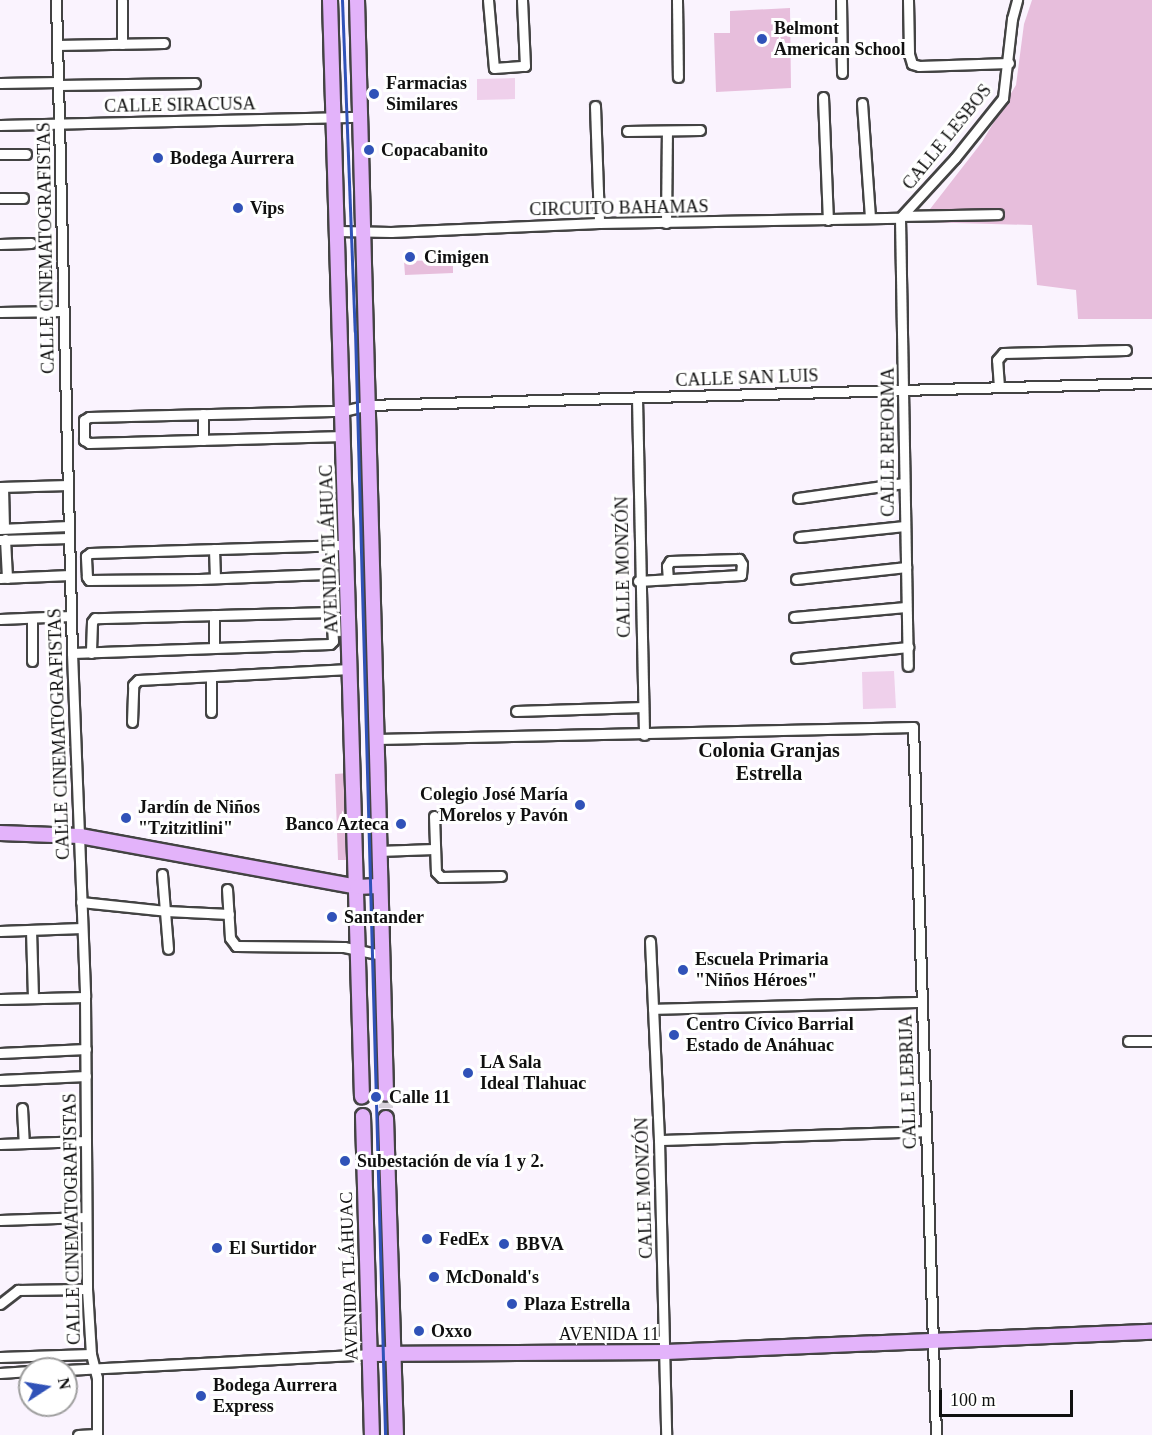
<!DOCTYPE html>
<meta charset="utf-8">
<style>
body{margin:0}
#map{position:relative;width:1152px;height:1435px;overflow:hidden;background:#faf3fe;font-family:"Times New Roman",serif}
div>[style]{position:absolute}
.green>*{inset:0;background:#e7bedc}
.pitch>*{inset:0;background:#efd0eb}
.secondary-tunnel>*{height:14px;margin-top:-7px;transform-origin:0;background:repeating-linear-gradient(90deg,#d7d1da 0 14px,transparent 0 21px)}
.roads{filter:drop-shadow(2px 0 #434343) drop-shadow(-2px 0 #434343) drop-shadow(0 2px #434343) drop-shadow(0 -2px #434343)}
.street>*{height:9px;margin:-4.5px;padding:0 4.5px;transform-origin:4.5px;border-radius:4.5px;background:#fff}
.secondary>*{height:14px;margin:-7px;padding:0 7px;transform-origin:7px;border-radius:7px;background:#e3b3fa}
.rail>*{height:3px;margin:-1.5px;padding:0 1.5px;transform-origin:1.5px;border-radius:1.5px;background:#3052b8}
.dots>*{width:16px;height:16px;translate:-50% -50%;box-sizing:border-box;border:3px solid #fff;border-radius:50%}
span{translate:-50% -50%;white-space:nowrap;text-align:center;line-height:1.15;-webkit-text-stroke:6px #fff;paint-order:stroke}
.poi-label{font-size:18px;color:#101010;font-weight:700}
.left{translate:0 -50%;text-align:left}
.right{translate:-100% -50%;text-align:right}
.street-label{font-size:18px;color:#101010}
.neighbourhood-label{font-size:20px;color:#101010;font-weight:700}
.north{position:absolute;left:18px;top:1357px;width:60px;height:60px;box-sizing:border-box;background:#fff;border:2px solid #9f9f9f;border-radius:50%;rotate:78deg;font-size:16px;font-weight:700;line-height:24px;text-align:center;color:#101010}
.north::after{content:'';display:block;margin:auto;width:21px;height:27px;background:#3052b8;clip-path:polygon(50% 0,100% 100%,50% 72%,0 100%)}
.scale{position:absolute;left:939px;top:1390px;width:134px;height:27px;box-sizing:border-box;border:3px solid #101010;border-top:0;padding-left:8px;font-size:18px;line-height:21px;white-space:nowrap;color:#101010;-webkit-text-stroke:4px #fff;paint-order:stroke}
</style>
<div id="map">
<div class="green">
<div style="clip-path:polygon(1032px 0,1152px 0,1152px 319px,1078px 319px,1076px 290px,1037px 285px,1032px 225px,920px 222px,982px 142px,1016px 85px,1024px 24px)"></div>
<div style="clip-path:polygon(790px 8px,791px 88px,716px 92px,714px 33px,730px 33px,730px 11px)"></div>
<div style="clip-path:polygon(453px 260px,453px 273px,405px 275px,404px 261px)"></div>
<div style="clip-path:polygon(349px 773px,352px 860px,338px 860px,335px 774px)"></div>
</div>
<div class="pitch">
<div style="clip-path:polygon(515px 78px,515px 99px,477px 100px,477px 79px)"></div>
<div style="clip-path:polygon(894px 671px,896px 708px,863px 709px,862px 672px)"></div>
</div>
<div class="secondary-tunnel">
<div style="left:386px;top:1094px;width:24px;rotate:90deg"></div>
</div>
<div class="roads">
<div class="street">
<div style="left:56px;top:0;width:653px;rotate:88.6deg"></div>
<div style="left:72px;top:653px;width:344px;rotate:87.8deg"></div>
<div style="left:85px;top:997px;width:292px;rotate:89.6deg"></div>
<div style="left:87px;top:1289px;width:65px;rotate:86.5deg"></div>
<div style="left:91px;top:1354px;width:25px;rotate:76deg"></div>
<div style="left:97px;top:1378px;width:57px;rotate:90deg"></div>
<div style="left:122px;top:0;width:44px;rotate:90deg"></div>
<div style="left:488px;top:0;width:68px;rotate:85deg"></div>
<div style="left:494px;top:68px;width:31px;rotate:-4deg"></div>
<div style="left:525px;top:66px;width:66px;rotate:-92.6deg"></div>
<div style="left:677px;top:0;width:77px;rotate:89.3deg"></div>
<div style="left:841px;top:0;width:73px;rotate:89.2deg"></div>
<div style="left:908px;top:0;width:54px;rotate:88.9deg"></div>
<div style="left:909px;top:54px;width:10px;rotate:73deg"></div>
<div style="left:912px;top:64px;width:7px;rotate:16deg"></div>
<div style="left:919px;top:66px;width:90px;rotate:-1.9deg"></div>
<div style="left:57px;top:45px;width:107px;rotate:-1.1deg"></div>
<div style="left:0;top:83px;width:58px;rotate:-1deg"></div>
<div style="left:59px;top:85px;width:136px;rotate:-0.8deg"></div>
<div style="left:823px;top:97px;width:123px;rotate:87.7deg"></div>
<div style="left:862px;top:103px;width:115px;rotate:86deg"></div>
<div style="left:595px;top:106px;width:117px;rotate:88deg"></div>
<div style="left:0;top:125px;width:360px;rotate:-1.3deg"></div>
<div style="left:627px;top:131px;width:73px;rotate:-0.8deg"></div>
<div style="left:0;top:154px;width:26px"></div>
<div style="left:0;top:198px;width:23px"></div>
<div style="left:904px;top:216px;width:94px;rotate:-1.2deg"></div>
<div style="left:900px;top:218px;width:448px;rotate:89deg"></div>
<div style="left:900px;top:218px;width:81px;rotate:-47.5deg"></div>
<div style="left:955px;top:158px;width:77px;rotate:-51.3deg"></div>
<div style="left:1003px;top:98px;width:80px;rotate:-83.5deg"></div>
<div style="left:1012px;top:19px;width:20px;rotate:-75deg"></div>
<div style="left:666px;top:223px;width:92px;rotate:-89.4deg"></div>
<div style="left:338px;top:231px;width:53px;rotate:1.1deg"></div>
<div style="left:391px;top:232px;width:208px;rotate:-2.5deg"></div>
<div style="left:599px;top:223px;width:301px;rotate:-1deg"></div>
<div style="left:0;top:244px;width:31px;rotate:-2deg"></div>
<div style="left:0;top:312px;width:64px;rotate:-0.9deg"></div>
<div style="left:999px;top:387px;width:27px;rotate:-94deg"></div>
<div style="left:997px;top:360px;width:9px;rotate:-49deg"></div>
<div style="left:1003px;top:353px;width:123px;rotate:-1.4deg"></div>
<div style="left:637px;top:398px;width:337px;rotate:88.8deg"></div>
<div style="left:344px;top:436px;width:255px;rotate:178.4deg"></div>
<div style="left:89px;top:443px;width:6px;rotate:-149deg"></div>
<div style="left:84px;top:440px;width:20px;rotate:-90deg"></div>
<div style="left:84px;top:420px;width:6px;rotate:-31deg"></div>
<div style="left:89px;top:417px;width:254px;rotate:-1.4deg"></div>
<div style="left:343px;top:411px;width:26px;rotate:-13deg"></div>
<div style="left:368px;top:405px;width:784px;rotate:-1.61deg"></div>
<div style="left:203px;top:440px;width:26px;rotate:-90deg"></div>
<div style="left:0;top:487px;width:68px;rotate:-1.7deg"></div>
<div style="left:3px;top:487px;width:41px;rotate:88.6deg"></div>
<div style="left:798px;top:498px;width:107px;rotate:-8.1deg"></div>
<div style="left:0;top:529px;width:69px;rotate:-2.5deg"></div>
<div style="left:799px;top:537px;width:106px;rotate:-6deg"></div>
<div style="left:5px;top:539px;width:39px;rotate:87deg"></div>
<div style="left:0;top:540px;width:69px;rotate:-1.7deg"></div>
<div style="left:331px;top:545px;width:21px;rotate:87deg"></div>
<div style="left:332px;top:566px;width:10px;rotate:127deg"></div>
<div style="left:326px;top:574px;width:127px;rotate:177.7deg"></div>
<div style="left:199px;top:579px;width:110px;rotate:179.5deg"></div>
<div style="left:89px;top:580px;width:4px;rotate:-124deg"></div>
<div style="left:87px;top:577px;width:21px;rotate:-93deg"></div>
<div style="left:86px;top:556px;width:5px;rotate:-37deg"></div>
<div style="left:90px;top:553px;width:248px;rotate:-1.8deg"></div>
<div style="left:338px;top:545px;width:9px"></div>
<div style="left:214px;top:549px;width:29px;rotate:88deg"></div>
<div style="left:0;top:578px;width:70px;rotate:-2.5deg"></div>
<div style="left:796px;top:579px;width:111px;rotate:-6.2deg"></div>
<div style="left:638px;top:581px;width:103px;rotate:-3.3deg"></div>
<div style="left:741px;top:575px;width:11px;rotate:-85deg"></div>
<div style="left:742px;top:564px;width:6px;rotate:-121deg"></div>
<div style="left:739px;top:559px;width:69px;rotate:178.3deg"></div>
<div style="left:670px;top:561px;width:6px;rotate:121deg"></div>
<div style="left:667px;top:566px;width:13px;rotate:86deg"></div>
<div style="left:214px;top:615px;width:33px;rotate:90deg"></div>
<div style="left:794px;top:617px;width:112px;rotate:-5.1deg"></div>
<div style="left:0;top:619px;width:71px;rotate:-2.4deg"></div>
<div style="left:72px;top:653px;width:258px;rotate:-2deg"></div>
<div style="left:330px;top:644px;width:4px;rotate:-45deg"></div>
<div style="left:333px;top:641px;width:29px;rotate:-94deg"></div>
<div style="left:331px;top:612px;width:236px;rotate:178.5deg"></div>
<div style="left:95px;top:618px;width:5px;rotate:127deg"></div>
<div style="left:92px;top:622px;width:31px;rotate:92deg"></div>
<div style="left:796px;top:658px;width:113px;rotate:-5.6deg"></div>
<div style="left:32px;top:661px;width:43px;rotate:-90deg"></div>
<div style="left:211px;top:677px;width:35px;rotate:90deg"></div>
<div style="left:516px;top:711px;width:127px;rotate:-1.8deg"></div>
<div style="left:132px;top:722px;width:37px;rotate:-88deg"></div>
<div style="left:133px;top:685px;width:7px;rotate:-45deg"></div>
<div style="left:138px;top:680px;width:212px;rotate:-3deg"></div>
<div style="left:377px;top:739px;width:536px;rotate:-1.28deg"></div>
<div style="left:913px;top:727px;width:708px;rotate:88.14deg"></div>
<div style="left:434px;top:816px;width:56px;rotate:88deg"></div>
<div style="left:436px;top:872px;width:7px;rotate:45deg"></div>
<div style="left:441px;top:877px;width:60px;rotate:-1deg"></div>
<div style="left:378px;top:851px;width:56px;rotate:-2deg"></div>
<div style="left:162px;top:874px;width:75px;rotate:85.4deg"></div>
<div style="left:227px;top:889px;width:49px;rotate:86.5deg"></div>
<div style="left:230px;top:938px;width:10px;rotate:53deg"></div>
<div style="left:236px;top:946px;width:108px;rotate:0.5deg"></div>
<div style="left:344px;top:947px;width:39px;rotate:12deg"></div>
<div style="left:81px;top:902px;width:85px;rotate:6deg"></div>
<div style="left:166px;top:911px;width:63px;rotate:2.7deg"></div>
<div style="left:31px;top:930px;width:68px;rotate:88.3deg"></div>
<div style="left:0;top:931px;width:82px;rotate:-2.1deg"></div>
<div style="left:650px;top:941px;width:199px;rotate:87.4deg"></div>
<div style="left:659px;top:1140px;width:295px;rotate:88.6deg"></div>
<div style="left:0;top:999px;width:85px;rotate:-1.3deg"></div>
<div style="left:653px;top:1009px;width:269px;rotate:-1.5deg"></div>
<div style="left:1128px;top:1041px;width:24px"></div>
<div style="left:0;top:1053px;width:86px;rotate:-2.7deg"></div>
<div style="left:0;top:1080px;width:86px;rotate:-2.7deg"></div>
<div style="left:22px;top:1108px;width:35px;rotate:87deg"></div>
<div style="left:659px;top:1140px;width:267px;rotate:-1.9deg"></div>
<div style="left:0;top:1144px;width:86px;rotate:-2deg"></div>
<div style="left:0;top:1220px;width:86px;rotate:-2deg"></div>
<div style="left:0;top:1304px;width:23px;rotate:-38deg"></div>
<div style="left:18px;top:1290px;width:69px;rotate:-0.8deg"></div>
<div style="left:0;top:1357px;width:91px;rotate:-1.9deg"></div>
<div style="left:66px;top:1370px;width:303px;rotate:-3deg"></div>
<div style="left:0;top:1373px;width:30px;rotate:-4deg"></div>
<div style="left:78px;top:1435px;width:19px;rotate:-3deg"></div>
</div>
<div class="secondary">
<div style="left:330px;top:0;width:1097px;rotate:88.33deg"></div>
<div style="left:357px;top:0;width:1094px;rotate:88.48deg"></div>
<div style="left:0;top:833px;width:80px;rotate:2.1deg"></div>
<div style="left:80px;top:836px;width:282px;rotate:10.4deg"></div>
<div style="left:357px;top:887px;width:21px;rotate:-3deg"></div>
<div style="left:363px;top:1116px;width:319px;rotate:88.4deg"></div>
<div style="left:386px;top:1118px;width:317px;rotate:88.2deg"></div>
<div style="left:369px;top:1354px;width:297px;rotate:-0.4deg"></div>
<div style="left:666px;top:1352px;width:486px;rotate:-2.4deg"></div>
</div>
</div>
<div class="rail">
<div style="left:342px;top:0;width:331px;rotate:87.8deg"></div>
<div style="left:355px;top:331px;width:1104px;rotate:88.44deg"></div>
</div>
<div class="dots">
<div style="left:762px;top:39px;background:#3052b8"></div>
<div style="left:374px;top:94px;background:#3052b8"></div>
<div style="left:369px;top:150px;background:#3052b8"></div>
<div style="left:158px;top:158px;background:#3052b8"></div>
<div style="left:238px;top:208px;background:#3052b8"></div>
<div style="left:410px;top:257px;background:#3052b8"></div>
<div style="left:580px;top:805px;background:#3052b8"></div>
<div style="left:126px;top:818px;background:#3052b8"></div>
<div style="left:401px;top:824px;background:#3052b8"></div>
<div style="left:332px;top:917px;background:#3052b8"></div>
<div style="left:683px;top:970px;background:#3052b8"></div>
<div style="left:674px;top:1035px;background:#3052b8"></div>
<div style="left:468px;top:1073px;background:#3052b8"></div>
<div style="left:376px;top:1097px;background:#3052b8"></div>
<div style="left:345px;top:1161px;background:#3052b8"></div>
<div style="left:427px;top:1239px;background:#3052b8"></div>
<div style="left:504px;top:1244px;background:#3052b8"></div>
<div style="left:217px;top:1248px;background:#3052b8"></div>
<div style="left:434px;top:1277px;background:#3052b8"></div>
<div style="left:512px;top:1304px;background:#3052b8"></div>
<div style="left:419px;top:1331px;background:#3052b8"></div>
<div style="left:201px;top:1396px;background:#3052b8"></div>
</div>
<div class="poi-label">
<span class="left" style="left:774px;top:39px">Belmont<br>American School</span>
<span class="left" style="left:386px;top:94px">Farmacias<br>Similares</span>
<span class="left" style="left:381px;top:150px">Copacabanito</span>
<span class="left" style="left:170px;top:158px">Bodega Aurrera</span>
<span class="left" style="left:250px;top:208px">Vips</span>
<span class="left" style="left:424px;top:257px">Cimigen</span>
<span class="right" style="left:568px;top:805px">Colegio José María<br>Morelos y Pavón</span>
<span class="left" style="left:138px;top:818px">Jardín de Niños<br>"Tzitzitlini"</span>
<span class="right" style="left:389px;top:824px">Banco Azteca</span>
<span class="left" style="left:344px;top:917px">Santander</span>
<span class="left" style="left:695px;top:970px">Escuela Primaria<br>"Niños Héroes"</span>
<span class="left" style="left:686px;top:1035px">Centro Cívico Barrial<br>Estado de Anáhuac</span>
<span class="left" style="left:480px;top:1073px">LA Sala<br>Ideal Tlahuac</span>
<span class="left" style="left:389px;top:1097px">Calle 11</span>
<span class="left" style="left:357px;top:1161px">Subestación de vía 1 y 2.</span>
<span class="left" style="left:439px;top:1239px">FedEx</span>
<span class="left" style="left:516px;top:1244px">BBVA</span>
<span class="left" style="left:229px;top:1248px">El Surtidor</span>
<span class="left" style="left:446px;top:1277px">McDonald's</span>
<span class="left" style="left:524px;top:1304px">Plaza Estrella</span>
<span class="left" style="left:431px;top:1331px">Oxxo</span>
<span class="left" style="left:213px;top:1396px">Bodega Aurrera<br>Express</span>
</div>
<div class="street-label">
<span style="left:180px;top:105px;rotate:-1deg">CALLE SIRACUSA</span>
<span style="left:947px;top:137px;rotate:-51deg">CALLE LESBOS</span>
<span style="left:619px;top:208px;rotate:-1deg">CIRCUITO BAHAMAS</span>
<span style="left:46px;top:248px;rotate:-91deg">CALLE CINEMATOGRAFISTAS</span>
<span style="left:747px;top:378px;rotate:-2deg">CALLE SAN LUIS</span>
<span style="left:888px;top:442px;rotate:-90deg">CALLE REFORMA</span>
<span style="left:329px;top:549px;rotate:-92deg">AVENIDA TLÁHUAC</span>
<span style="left:623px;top:567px;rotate:-91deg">CALLE MONZÓN</span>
<span style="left:59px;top:734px;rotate:-92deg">CALLE CINEMATOGRAFISTAS</span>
<span style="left:908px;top:1082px;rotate:-92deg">CALLE LEBRIJA</span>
<span style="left:644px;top:1188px;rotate:-92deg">CALLE MONZÓN</span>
<span style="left:72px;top:1219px;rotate:-91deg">CALLE CINEMATOGRAFISTAS</span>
<span style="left:349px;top:1276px;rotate:-92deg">AVENIDA TLÁHUAC</span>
<span style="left:609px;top:1334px">AVENIDA 11</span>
</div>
<div class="neighbourhood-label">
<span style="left:769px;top:762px">Colonia Granjas<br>Estrella</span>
</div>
<div class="north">N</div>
<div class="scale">100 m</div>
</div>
